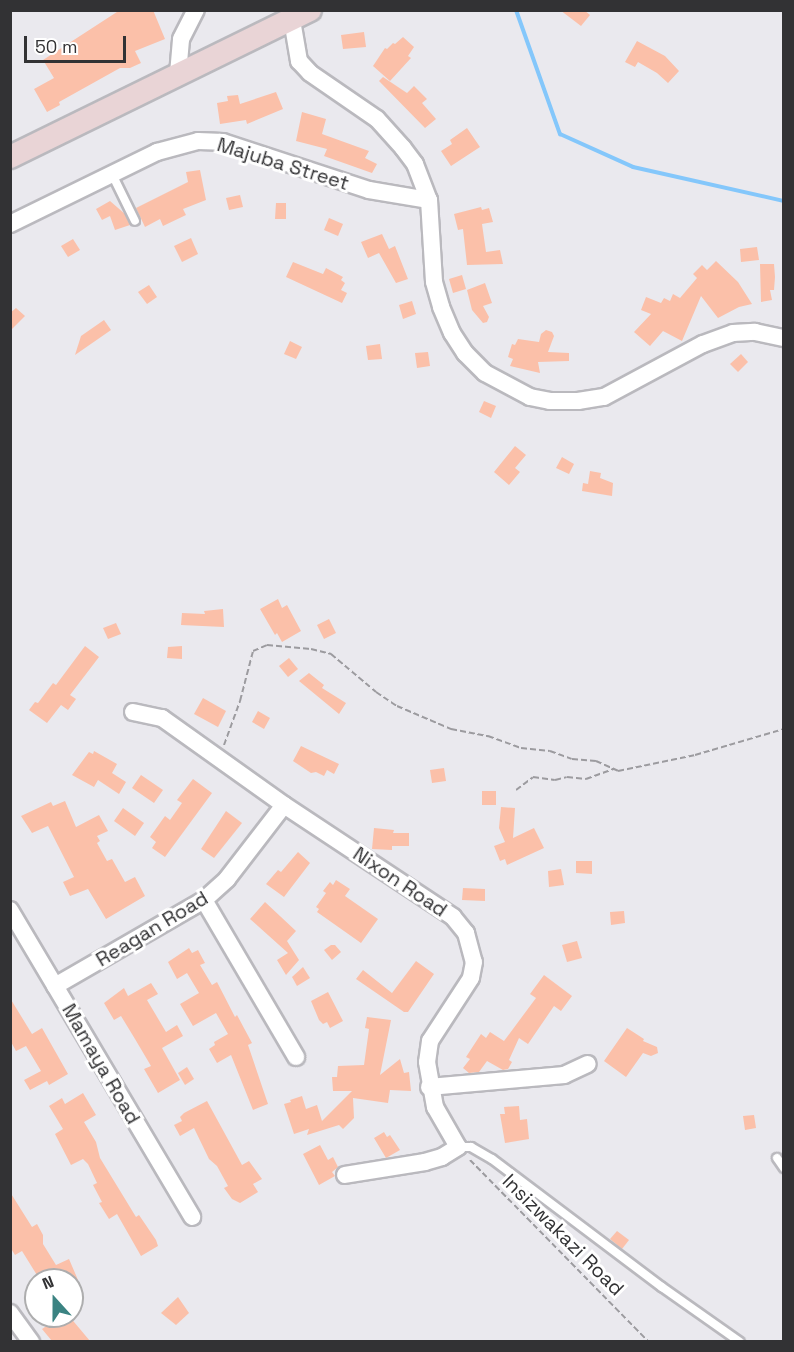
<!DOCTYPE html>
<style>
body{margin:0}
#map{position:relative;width:794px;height:1352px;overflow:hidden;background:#eae9ee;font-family:"Space Grotesk",sans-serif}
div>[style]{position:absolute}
.stream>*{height:4px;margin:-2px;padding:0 2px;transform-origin:2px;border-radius:2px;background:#84c7fb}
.building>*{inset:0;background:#fbc0a9}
.path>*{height:2px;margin-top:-1px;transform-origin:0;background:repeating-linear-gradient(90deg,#9c9b9f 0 6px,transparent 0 9px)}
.roads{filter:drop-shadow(2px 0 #bab9be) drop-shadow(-2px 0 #bab9be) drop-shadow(0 2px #bab9be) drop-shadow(0 -2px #bab9be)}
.lane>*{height:8px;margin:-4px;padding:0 4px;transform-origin:4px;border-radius:4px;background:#fff}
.street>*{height:16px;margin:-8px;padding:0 8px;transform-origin:8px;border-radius:8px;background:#fff}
.secondary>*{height:22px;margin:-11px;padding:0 11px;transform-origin:11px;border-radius:11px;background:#e9d4d6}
span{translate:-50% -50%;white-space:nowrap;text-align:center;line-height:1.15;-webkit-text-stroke:6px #fff;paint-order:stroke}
.street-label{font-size:20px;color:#323234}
.frame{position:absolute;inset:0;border:12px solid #323234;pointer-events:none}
.north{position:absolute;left:24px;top:1268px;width:60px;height:60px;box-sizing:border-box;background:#fff;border:2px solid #adadae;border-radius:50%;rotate:339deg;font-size:16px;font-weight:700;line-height:24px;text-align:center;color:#323234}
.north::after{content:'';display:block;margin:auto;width:21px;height:27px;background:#3b8382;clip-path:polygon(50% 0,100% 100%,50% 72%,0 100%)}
.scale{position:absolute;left:24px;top:36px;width:102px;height:27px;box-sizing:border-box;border:3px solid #323234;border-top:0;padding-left:8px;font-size:18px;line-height:21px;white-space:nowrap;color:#323234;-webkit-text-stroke:4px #fff;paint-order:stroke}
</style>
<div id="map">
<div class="stream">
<div style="left:516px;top:10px;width:132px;rotate:70.5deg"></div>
<div style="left:560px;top:134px;width:80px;rotate:24.3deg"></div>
<div style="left:633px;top:167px;width:155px;rotate:12.7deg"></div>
</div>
<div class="building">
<div style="clip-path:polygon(120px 10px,153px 10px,165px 39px,135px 51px,141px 63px,130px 68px,120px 68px,59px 102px,60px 105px,47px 112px,34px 89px,54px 78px,43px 60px)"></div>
<div style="clip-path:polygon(560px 10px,584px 10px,590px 15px,581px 26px)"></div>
<div style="clip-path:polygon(364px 32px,366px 47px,343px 49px,341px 35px)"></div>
<div style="clip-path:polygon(403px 37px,414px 47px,408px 56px,411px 58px,390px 81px,373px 66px,385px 48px,387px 49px,393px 43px,395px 44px)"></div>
<div style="clip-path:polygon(637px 41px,665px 56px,679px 71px,668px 83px,657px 73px,638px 62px,635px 67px,625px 62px)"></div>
<div style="clip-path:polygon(383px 77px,407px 93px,414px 86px,427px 99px,422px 103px,436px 119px,425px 128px,379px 81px)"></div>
<div style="clip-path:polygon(276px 92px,283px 109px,247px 124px,246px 120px,220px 124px,217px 103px,228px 101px,227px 96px,238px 95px,240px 104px)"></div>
<div style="clip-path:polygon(302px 112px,326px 119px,322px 134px,369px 151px,365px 158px,377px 164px,372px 173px,324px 156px,327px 149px,296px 141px)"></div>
<div style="clip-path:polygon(467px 128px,480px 147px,451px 166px,441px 151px,452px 144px,450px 140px)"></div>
<div style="clip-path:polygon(200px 170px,206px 200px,183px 209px,186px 215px,163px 226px,160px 219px,145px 227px,136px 208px,188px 182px,186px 172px)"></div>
<div style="clip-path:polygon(240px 195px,243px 207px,229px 210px,226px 198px)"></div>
<div style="clip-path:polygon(110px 201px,125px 214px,130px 225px,115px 230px,110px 216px,102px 220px,96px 209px)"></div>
<div style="clip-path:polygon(276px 203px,286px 203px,286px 219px,275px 219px)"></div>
<div style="clip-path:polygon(481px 207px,482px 210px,489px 208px,493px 222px,482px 224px,486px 252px,500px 250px,503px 264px,467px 265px,463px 229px,458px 230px,454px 214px)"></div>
<div style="clip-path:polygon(329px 218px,343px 224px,338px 236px,324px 230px)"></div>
<div style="clip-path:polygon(382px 234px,389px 249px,395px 246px,408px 279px,396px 283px,379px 253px,368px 258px,361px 242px)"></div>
<div style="clip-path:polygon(191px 238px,198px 254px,182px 262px,174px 246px)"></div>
<div style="clip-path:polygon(73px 239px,80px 250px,68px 257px,61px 246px)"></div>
<div style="clip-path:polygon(757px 247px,759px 260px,741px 262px,740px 249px)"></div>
<div style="clip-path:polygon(716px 261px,738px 282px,752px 304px,739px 307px,718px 318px,701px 296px,682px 341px,663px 331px,650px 346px,634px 332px,651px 314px,641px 310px,646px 297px,661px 303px,664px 298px,670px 301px,673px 294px,680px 298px,697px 278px,693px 274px,702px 265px,707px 270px)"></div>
<div style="clip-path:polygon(293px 262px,323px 274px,326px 268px,343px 277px,341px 280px,345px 283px,341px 290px,347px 293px,342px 303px,286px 277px)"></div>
<div style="clip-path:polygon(760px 264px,774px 264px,775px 277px,774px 290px,770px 290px,772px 300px,761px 302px)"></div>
<div style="clip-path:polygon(462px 275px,466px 289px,453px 293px,449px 279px)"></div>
<div style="clip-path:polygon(485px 283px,492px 303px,483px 306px,489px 317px,487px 322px,483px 323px,472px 310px,467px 290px)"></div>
<div style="clip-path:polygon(149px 285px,157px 297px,147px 304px,138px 292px)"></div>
<div style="clip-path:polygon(412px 301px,416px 314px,403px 319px,399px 305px)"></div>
<div style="clip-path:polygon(16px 308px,25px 316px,10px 331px,10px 313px)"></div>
<div style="clip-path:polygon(104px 320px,111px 330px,75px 355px,81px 336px)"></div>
<div style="clip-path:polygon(546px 330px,552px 332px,554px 336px,548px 352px,569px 353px,569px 361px,538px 362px,540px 373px,510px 366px,513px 359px,508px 357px,512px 344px,515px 345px,518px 339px,539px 342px,541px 334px)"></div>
<div style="clip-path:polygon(290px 341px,302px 347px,296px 359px,284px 354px)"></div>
<div style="clip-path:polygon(380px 344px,382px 359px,368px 360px,366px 346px)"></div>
<div style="clip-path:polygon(428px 352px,430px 366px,417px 368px,415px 353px)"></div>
<div style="clip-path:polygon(741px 354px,748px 362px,738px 372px,730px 364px)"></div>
<div style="clip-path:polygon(484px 401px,496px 406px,491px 418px,479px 412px)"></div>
<div style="clip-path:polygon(515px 446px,526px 455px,515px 468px,520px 472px,509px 485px,494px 472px)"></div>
<div style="clip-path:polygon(562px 457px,574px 464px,569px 474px,556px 468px)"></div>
<div style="clip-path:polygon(590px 471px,601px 473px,600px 478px,613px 483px,612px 496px,582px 491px,583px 483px,588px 484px)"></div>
<div style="clip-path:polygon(278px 599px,282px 608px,287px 605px,301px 631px,282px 642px,277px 633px,275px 635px,260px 609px)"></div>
<div style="clip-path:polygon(223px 609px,224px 627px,181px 625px,182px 613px,205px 614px,204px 611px)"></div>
<div style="clip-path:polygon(329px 619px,336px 633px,324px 639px,317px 625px)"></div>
<div style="clip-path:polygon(116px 623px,121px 634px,108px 639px,103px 628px)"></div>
<div style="clip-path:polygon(85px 646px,99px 657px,70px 695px,76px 699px,68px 710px,61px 705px,47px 723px,29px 710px,35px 702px,38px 703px,53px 683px,56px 685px)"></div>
<div style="clip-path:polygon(182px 646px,182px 659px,167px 658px,168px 647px)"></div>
<div style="clip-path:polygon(289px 658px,298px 669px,288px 677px,279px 666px)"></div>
<div style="clip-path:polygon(309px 673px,324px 685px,322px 688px,346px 703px,339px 714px,299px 681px)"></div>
<div style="clip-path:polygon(203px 698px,226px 711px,218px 727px,194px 714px)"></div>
<div style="clip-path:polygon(258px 711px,270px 718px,264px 729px,252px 722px)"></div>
<div style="clip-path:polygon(301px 746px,339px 764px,334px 774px,327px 770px,324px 776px,316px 772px,311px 773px,293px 761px)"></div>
<div style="clip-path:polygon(94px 751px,117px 764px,112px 773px,126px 782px,119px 794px,98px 780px,94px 787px,72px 775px,89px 752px,93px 754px)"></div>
<div style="clip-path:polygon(444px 768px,446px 781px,432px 783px,430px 770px)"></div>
<div style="clip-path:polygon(141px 775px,163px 790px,154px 803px,132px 788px)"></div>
<div style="clip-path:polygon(193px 779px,212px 793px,165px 857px,152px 848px,156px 842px,150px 837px,165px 816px,170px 820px,182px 803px,177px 800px)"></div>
<div style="clip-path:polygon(482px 791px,496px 791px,496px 805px,482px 805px)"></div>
<div style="clip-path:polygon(65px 801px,76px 827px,99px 815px,108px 831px,97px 836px,100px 841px,97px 843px,107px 861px,112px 859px,125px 882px,135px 877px,145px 896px,106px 919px,88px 889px,70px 896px,63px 882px,74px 877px,48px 826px,32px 833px,21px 816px,51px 802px,53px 806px)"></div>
<div style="clip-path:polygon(501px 807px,515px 808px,513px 838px,534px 828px,544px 848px,507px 865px,505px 859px,500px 861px,494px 846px,505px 842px,499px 828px)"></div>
<div style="clip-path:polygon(123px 808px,144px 823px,135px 836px,114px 821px)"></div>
<div style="clip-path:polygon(226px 811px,242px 823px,214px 858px,201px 849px)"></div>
<div style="clip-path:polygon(374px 828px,394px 830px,393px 833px,409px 833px,409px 846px,392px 846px,392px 850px,372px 849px)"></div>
<div style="clip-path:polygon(298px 852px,310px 863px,284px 897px,266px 884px,278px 870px,281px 872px)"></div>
<div style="clip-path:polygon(576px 861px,592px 861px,592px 874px,576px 873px)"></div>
<div style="clip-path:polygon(561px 869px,564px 885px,549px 887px,548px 871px)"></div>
<div style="clip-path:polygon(336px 880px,350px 889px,345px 896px,378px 919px,361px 943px,317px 912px,319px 909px,316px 907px,326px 893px,323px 891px,330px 882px,333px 885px)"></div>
<div style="clip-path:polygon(463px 888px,485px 889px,485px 901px,462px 900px)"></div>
<div style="clip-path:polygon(265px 902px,296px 931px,287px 941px,299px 960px,286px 975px,277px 960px,288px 953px,250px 919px)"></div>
<div style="clip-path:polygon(624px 911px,625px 923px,611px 925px,610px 912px)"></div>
<div style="clip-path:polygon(577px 941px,582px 958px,567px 962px,562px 945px)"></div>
<div style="clip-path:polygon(331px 945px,335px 945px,341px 952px,332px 960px,324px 950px)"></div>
<div style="clip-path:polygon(189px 948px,192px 953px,198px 950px,205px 963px,200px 965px,212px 985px,217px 982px,235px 1017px,237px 1015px,252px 1043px,248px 1045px,268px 1104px,253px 1110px,231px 1055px,217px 1063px,209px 1049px,215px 1045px,214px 1042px,228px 1034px,216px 1013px,193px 1026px,180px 1004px,199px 993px,187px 973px,177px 979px,168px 962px)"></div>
<div style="clip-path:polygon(416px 961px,434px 974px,408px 1012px,404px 1012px,356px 979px,363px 970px,392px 993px)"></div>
<div style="clip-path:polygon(303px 967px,310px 978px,297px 986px,292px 977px)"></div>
<div style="clip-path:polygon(544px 975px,572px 996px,561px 1011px,554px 1006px,528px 1044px,519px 1038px,509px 1060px,512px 1062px,508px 1069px,503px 1070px,487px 1061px,479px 1072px,469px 1073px,463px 1068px,470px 1059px,466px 1057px,481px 1034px,486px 1038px,490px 1032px,504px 1041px,536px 998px,530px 994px)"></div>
<div style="clip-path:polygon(151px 983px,158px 994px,147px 1000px,166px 1032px,177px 1025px,183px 1036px,162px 1048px,180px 1080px,158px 1093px,144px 1069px,151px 1066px,135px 1039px,121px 1016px,114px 1020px,104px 1003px,124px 988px,128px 996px)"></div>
<div style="clip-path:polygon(328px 992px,343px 1021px,330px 1028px,327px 1022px,323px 1024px,319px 1020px,311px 1001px)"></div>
<div style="clip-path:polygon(10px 998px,32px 1034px,42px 1028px,68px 1074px,49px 1085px,47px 1081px,30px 1090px,24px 1080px,41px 1071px,26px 1046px,16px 1051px,10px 1040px)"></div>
<div style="clip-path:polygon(367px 1017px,391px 1020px,380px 1075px,400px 1059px,404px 1073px,409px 1072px,411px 1091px,390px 1090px,388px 1103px,353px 1098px,354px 1118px,343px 1129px,339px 1125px,307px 1135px,309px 1129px,294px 1134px,284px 1104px,291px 1102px,290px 1100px,302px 1096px,306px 1109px,317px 1105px,322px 1121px,352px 1091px,333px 1091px,332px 1077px,337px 1077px,338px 1066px,364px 1065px,369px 1029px,365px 1028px)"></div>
<div style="clip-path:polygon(627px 1028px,644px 1039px,643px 1041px,657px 1047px,658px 1053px,651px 1056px,643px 1053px,626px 1077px,604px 1061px)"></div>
<div style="clip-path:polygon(187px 1067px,194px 1079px,185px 1085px,178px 1073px)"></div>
<div style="clip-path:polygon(83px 1093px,96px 1115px,84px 1122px,96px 1142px,100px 1158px,136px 1217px,139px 1215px,156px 1240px,158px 1246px,141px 1256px,117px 1214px,109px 1219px,99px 1203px,102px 1202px,93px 1185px,97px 1183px,88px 1164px,83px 1159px,71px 1165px,55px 1134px,63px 1129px,49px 1106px,62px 1098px,65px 1104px)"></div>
<div style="clip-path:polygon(207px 1101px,242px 1165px,249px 1161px,262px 1179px,253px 1184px,258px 1192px,240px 1203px,232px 1199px,224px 1188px,228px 1186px,217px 1166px,209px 1159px,194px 1128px,180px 1136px,174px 1125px,182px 1121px,180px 1117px,184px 1113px)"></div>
<div style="clip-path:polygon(519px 1106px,520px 1120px,527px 1119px,529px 1139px,505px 1143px,500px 1114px,505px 1114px,504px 1107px)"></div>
<div style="clip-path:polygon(754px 1115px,756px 1128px,745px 1130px,743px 1116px)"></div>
<div style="clip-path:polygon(384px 1132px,387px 1137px,390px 1135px,400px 1150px,386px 1158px,374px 1138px)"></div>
<div style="clip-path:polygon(320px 1145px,328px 1160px,333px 1157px,338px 1167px,332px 1172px,335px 1176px,319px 1185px,303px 1154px)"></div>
<div style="clip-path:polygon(10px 1192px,32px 1227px,37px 1224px,43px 1235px,43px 1244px,56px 1265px,69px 1259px,78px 1280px,40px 1280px,22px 1251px,15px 1255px,10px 1247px)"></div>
<div style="clip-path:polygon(617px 1231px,629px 1240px,622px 1249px,610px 1239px)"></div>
<div style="clip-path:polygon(178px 1297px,189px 1313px,176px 1325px,161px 1313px)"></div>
<div style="clip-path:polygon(66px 1316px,69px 1316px,90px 1341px,52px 1341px,42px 1329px,51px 1323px,54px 1326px)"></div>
</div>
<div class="path">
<div style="left:224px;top:745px;width:47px;rotate:-70deg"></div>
<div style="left:240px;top:701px;width:52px;rotate:-75.4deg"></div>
<div style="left:253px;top:651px;width:15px;rotate:-23deg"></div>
<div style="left:267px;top:645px;width:44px;rotate:5.2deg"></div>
<div style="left:311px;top:649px;width:21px;rotate:14deg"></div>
<div style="left:331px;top:654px;width:59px;rotate:40.2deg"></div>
<div style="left:376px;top:692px;width:25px;rotate:34deg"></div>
<div style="left:397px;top:706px;width:59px;rotate:23.1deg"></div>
<div style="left:451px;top:729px;width:38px;rotate:11deg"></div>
<div style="left:488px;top:736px;width:35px;rotate:20deg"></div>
<div style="left:521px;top:748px;width:29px;rotate:6deg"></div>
<div style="left:550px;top:751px;width:23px;rotate:20deg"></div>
<div style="left:572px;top:759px;width:24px;rotate:5deg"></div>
<div style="left:596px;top:761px;width:24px;rotate:24deg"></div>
<div style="left:618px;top:771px;width:79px;rotate:-11.7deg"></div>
<div style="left:695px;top:755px;width:93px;rotate:-16.3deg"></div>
<div style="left:516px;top:790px;width:21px;rotate:-37deg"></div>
<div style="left:533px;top:777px;width:22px;rotate:8deg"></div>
<div style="left:555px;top:780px;width:12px;rotate:-14deg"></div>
<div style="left:567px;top:777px;width:19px;rotate:6deg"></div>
<div style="left:586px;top:779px;width:30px;rotate:-20deg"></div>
<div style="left:470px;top:1160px;width:255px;rotate:45.5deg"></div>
</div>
<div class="roads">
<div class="lane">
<div style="left:112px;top:174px;width:52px;rotate:63.9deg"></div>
<div style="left:458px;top:1147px;width:13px"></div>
<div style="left:471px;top:1147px;width:24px;rotate:30deg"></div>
<div style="left:492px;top:1159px;width:213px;rotate:37deg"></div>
<div style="left:662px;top:1287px;width:95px;rotate:35.2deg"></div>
<div style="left:777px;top:1158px;width:12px;rotate:55deg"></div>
</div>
<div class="street">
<div style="left:292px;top:20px;width:42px;rotate:80.3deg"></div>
<div style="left:299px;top:61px;width:16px;rotate:47deg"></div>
<div style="left:310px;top:73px;width:81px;rotate:34.5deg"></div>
<div style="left:377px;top:119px;width:39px;rotate:48deg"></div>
<div style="left:403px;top:148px;width:20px;rotate:53deg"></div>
<div style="left:415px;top:164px;width:39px;rotate:69deg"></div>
<div style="left:429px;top:200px;width:82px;rotate:86.5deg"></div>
<div style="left:434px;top:282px;width:26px;rotate:74deg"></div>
<div style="left:441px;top:307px;width:28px;rotate:67deg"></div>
<div style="left:452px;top:333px;width:24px;rotate:57deg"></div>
<div style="left:465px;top:353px;width:28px;rotate:45deg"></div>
<div style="left:485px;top:373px;width:51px;rotate:28.1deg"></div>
<div style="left:530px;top:397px;width:20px;rotate:11deg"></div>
<div style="left:550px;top:401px;width:28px"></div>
<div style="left:578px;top:401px;width:26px;rotate:-9deg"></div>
<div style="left:604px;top:397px;width:112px;rotate:-28.2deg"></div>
<div style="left:703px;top:344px;width:32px;rotate:-20deg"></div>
<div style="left:733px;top:333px;width:22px;rotate:-3deg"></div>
<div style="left:755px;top:332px;width:30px;rotate:12deg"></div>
<div style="left:178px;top:74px;width:35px;rotate:-85deg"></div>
<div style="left:181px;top:39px;width:33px;rotate:-63deg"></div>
<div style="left:10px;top:224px;width:164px;rotate:-26.1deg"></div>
<div style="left:157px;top:152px;width:42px;rotate:-15deg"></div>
<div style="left:198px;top:141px;width:25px;rotate:2deg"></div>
<div style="left:223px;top:142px;width:154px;rotate:18.2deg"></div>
<div style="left:369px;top:190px;width:61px;rotate:9.5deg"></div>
<div style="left:133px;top:712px;width:30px;rotate:12deg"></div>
<div style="left:162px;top:718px;width:150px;rotate:35.5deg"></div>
<div style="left:284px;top:805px;width:203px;rotate:33.5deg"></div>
<div style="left:453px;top:917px;width:21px;rotate:51deg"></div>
<div style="left:466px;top:933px;width:30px;rotate:75deg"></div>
<div style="left:474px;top:962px;width:16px;rotate:101deg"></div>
<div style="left:471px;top:978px;width:75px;rotate:123.1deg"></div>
<div style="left:430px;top:1041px;width:21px;rotate:98deg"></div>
<div style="left:427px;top:1062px;width:46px;rotate:79.9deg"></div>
<div style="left:435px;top:1107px;width:46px;rotate:60.1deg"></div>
<div style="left:458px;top:1147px;width:19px;rotate:148deg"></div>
<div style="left:442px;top:1157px;width:18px;rotate:164deg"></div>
<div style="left:425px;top:1162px;width:81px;rotate:170.8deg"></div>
<div style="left:204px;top:900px;width:182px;rotate:59.6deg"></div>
<div style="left:10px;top:910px;width:357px;rotate:59.3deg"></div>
<div style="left:55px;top:986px;width:172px;rotate:-30deg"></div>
<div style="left:204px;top:900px;width:31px;rotate:-42deg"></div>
<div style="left:227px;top:879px;width:93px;rotate:-52.4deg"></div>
<div style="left:429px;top:1087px;width:136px;rotate:-5.1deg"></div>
<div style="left:564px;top:1075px;width:26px;rotate:-25deg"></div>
<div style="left:10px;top:1313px;width:36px;rotate:54deg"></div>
</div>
<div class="secondary">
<div style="left:10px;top:157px;width:334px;rotate:-26.1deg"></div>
</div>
</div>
<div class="street-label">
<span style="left:283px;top:164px;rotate:17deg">Majuba Street</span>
<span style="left:400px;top:882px;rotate:34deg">Nixon Road</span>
<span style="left:152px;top:929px;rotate:-31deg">Reagan Road</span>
<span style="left:101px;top:1064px;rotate:60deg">Mamaya Road</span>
<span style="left:563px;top:1235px;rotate:45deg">Insizwakazi Road</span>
</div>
<div class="frame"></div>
<div class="north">N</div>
<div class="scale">50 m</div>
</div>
